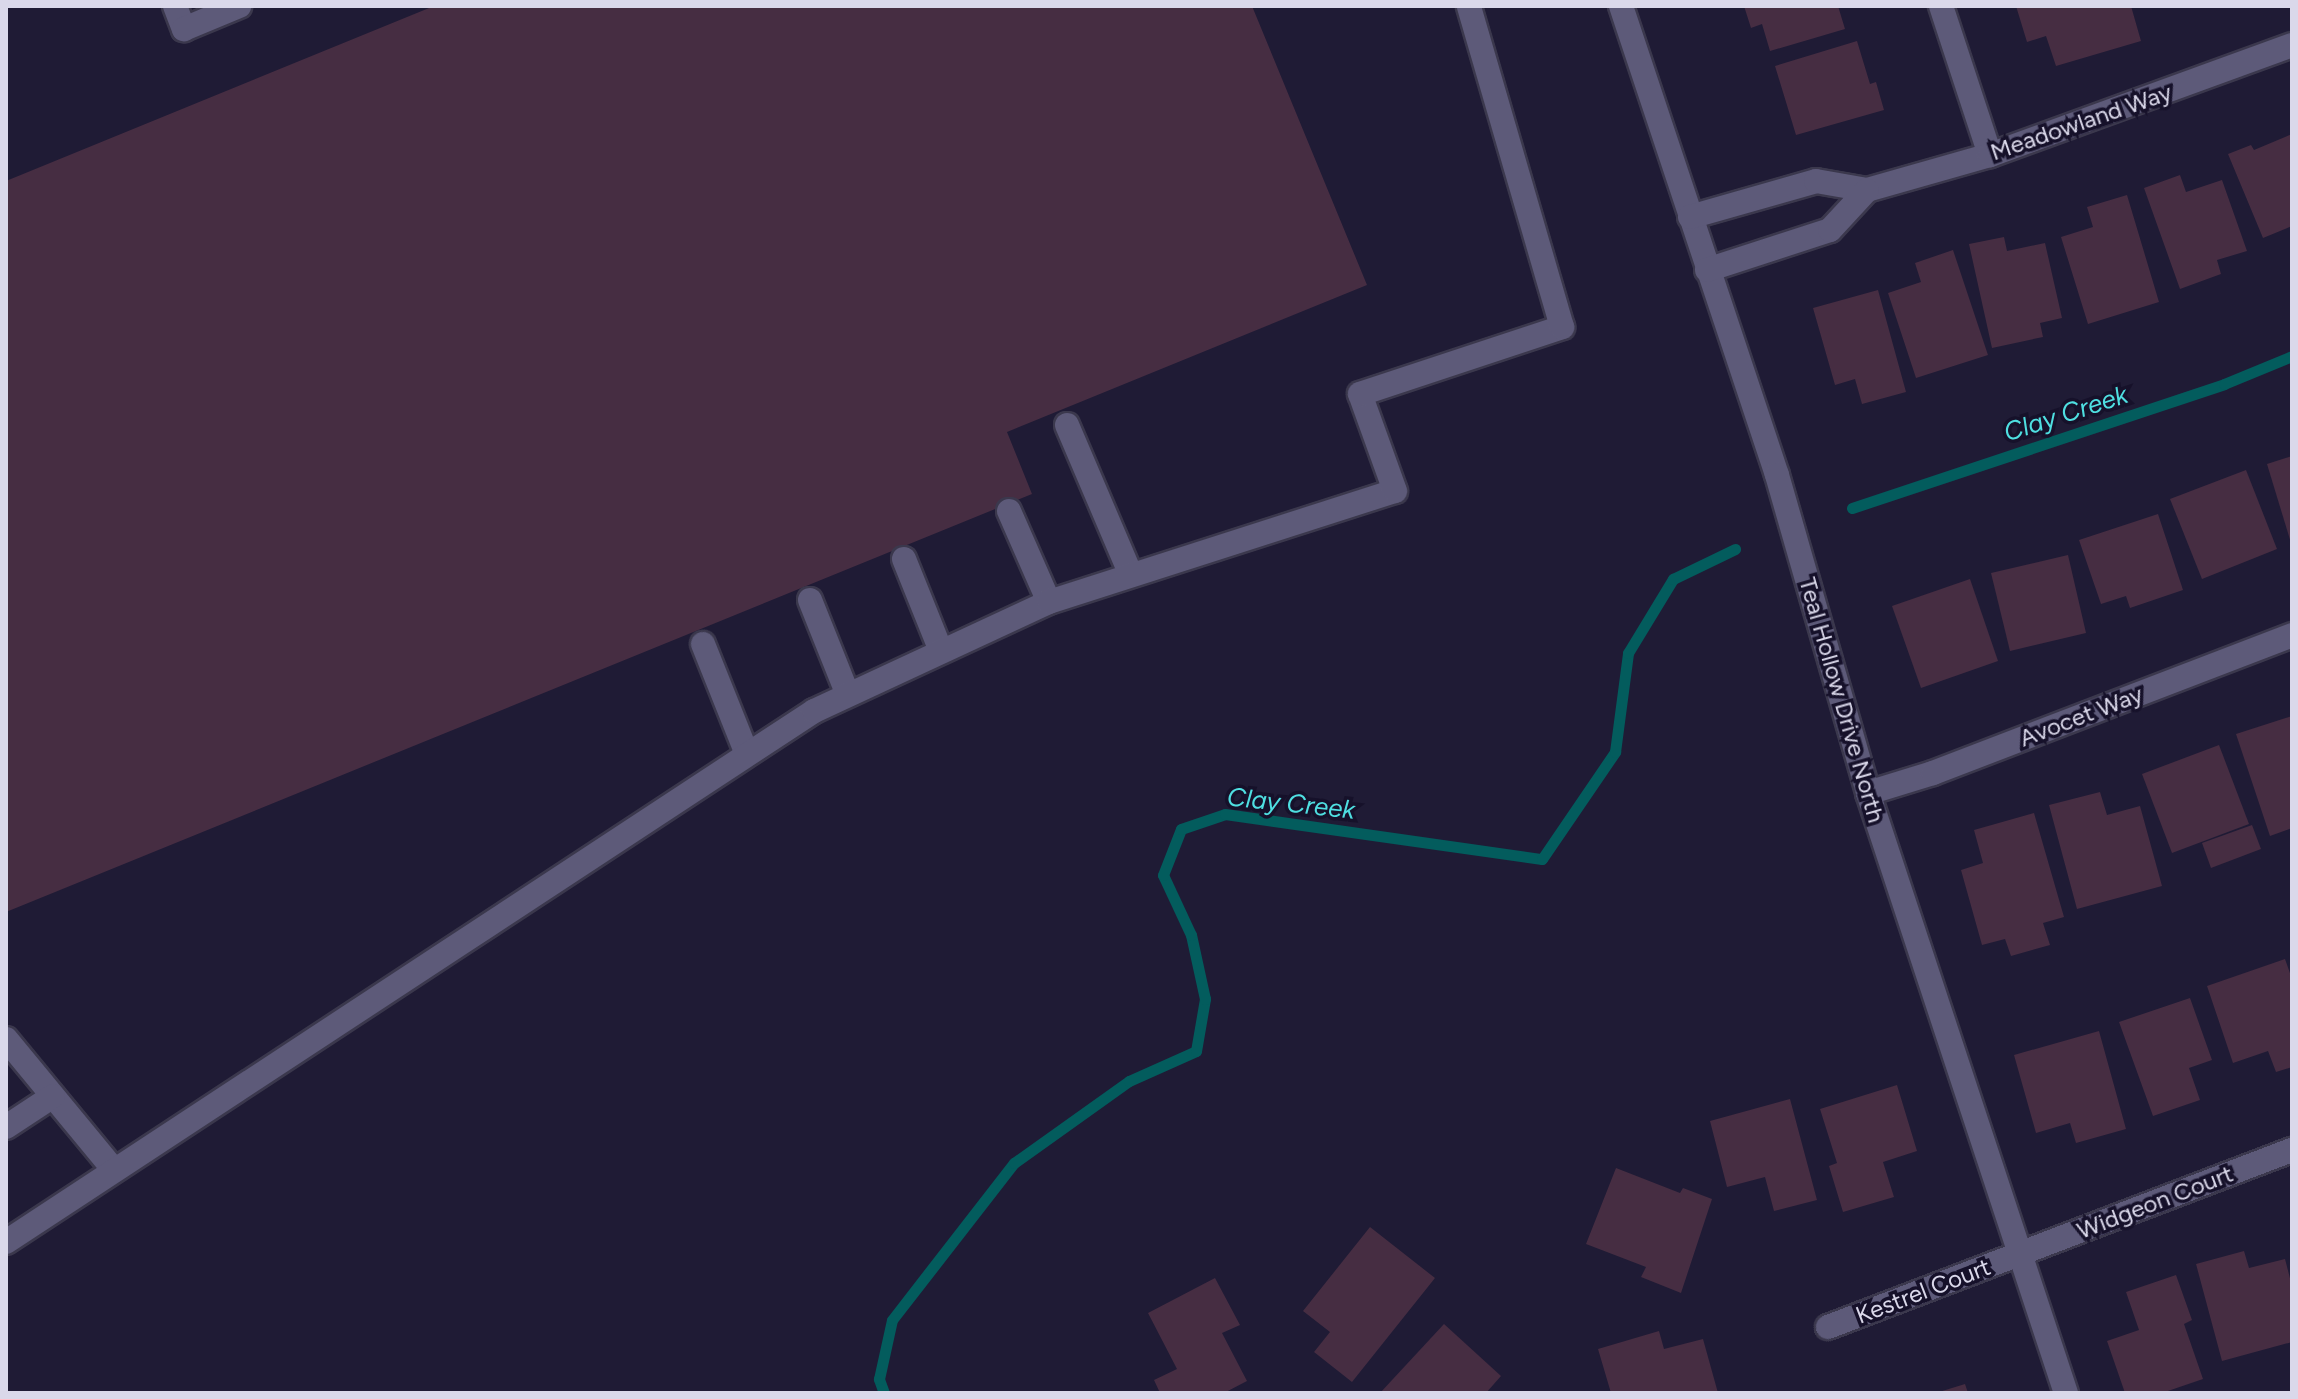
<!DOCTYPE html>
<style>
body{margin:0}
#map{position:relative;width:2298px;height:1399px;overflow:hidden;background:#1f1b35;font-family:Figtree,sans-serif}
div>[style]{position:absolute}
.stream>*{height:11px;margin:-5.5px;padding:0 5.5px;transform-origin:5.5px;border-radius:5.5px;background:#035c5d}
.building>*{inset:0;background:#462d42}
.roads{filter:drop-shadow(2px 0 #3b384d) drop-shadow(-2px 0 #3b384d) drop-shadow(0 2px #3b384d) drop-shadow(0 -2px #3b384d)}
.minor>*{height:24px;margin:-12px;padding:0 12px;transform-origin:12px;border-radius:12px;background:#5d5a79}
span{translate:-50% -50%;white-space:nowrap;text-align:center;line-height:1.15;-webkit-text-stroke:7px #16112a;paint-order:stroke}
.street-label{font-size:24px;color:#dad8ea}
.water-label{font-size:26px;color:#4fdfe1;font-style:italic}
.frame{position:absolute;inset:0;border:8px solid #dad8ea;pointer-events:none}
</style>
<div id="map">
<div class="stream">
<div style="left:1852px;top:508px;width:392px;rotate:-18.4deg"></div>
<div style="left:2224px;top:384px;width:74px;rotate:-22.4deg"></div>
<div style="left:884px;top:1393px;width:15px;rotate:-110deg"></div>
<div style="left:879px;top:1379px;width:60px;rotate:-77.6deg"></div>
<div style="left:892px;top:1320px;width:199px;rotate:-52.2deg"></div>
<div style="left:1014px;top:1163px;width:141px;rotate:-35.5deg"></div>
<div style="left:1129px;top:1081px;width:73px;rotate:-24.1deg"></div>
<div style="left:1196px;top:1051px;width:53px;rotate:-80.2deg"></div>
<div style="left:1205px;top:999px;width:66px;rotate:-102.3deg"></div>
<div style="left:1191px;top:935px;width:66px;rotate:-115deg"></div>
<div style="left:1163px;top:875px;width:49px;rotate:-68.6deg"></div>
<div style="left:1181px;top:829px;width:46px;rotate:-18.8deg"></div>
<div style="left:1225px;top:814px;width:320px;rotate:8.1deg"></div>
<div style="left:1542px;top:859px;width:130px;rotate:-55.7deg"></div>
<div style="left:1615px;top:752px;width:100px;rotate:-82.5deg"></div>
<div style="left:1628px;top:653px;width:87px;rotate:-58.7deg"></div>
<div style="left:1673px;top:579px;width:69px;rotate:-25.8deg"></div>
</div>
<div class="building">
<div style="clip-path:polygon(434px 6px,1252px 6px,1367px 285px,1007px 432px,1032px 494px,6px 912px,6px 181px)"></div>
<div style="clip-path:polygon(1744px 6px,1838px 6px,1845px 29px,1770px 51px,1762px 24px,1751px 28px)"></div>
<div style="clip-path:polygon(2016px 6px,2131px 6px,2141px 41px,2056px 66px,2046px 36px,2027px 42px)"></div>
<div style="clip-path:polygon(1857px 41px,1870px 84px,1876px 82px,1884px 110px,1796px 135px,1775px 66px)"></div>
<div style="clip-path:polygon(2292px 134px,2292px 226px,2263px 238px,2228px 154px,2251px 145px,2254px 150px)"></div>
<div style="clip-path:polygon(2180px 175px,2186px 192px,2222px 180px,2247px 251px,2217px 260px,2221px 274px,2180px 289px,2144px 188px)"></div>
<div style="clip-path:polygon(2127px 195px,2159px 302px,2088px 324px,2061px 237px,2093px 227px,2087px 207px)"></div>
<div style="clip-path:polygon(2004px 237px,2007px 251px,2045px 243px,2062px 318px,2040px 323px,2043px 337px,1992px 348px,1969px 244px)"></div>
<div style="clip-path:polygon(1953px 250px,1988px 355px,1916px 378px,1888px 293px,1921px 282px,1915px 263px)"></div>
<div style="clip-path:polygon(1878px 290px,1906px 392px,1862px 404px,1855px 379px,1835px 385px,1813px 308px)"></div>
<div style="clip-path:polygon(2292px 456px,2292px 542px,2291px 543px,2267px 464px)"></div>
<div style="clip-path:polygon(2246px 470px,2277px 549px,2202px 579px,2170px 499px)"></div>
<div style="clip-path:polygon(2158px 514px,2183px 590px,2130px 608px,2126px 596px,2101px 604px,2079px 540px)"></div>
<div style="clip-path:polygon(2068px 555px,2086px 633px,2010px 651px,1991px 573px)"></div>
<div style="clip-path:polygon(1970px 579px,1998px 661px,1921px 688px,1892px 606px)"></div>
<div style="clip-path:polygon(2292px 716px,2292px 828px,2270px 836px,2236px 734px)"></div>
<div style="clip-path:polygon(2219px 745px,2249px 824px,2172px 853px,2142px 774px)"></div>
<div style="clip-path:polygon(2100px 792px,2107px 815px,2140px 806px,2162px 886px,2077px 909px,2049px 805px)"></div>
<div style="clip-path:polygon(2034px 813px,2064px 917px,2043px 923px,2050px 945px,2011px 956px,2005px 939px,1982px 945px,1961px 870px,1983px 863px,1974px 830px)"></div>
<div style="clip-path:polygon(2252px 825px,2261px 849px,2211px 868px,2202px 843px)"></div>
<div style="clip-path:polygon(2285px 959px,2292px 979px,2292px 1067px,2276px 1072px,2268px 1051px,2233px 1063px,2207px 986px)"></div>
<div style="clip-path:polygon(2190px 998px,2212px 1060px,2189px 1068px,2200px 1100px,2153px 1116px,2119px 1022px)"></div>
<div style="clip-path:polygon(2099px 1031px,2126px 1129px,2076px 1143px,2070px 1123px,2036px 1133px,2014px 1055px)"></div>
<div style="clip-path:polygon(1897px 1085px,1917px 1151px,1883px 1162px,1894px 1197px,1843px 1212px,1829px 1166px,1837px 1163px,1820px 1109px)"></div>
<div style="clip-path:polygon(1790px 1099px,1817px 1200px,1774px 1211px,1765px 1177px,1727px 1187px,1710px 1121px)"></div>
<div style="clip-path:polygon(1616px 1168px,1680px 1193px,1683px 1188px,1712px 1199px,1681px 1293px,1641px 1277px,1646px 1267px,1586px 1244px)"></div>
<div style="clip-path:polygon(1370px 1227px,1435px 1278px,1352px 1382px,1314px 1352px,1330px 1332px,1303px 1311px)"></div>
<div style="clip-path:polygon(2244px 1251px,2249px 1268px,2285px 1259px,2292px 1286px,2292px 1342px,2222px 1361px,2196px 1264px)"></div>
<div style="clip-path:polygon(2176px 1275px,2192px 1320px,2184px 1324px,2203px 1379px,2162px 1393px,2125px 1393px,2107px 1341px,2139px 1330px,2126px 1292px)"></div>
<div style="clip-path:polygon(1215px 1278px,1240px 1325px,1222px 1333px,1247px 1381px,1224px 1393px,1160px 1393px,1154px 1380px,1177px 1369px,1148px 1313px)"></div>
<div style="clip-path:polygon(1444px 1324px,1501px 1376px,1486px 1393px,1380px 1393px)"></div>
<div style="clip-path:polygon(1659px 1331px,1664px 1349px,1703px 1339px,1718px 1393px,1611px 1393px,1598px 1349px)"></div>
<div style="clip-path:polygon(1965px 1384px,1968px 1393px,1939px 1393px,1939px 1392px)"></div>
</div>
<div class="roads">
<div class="minor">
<div style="left:175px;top:6px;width:25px;rotate:69deg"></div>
<div style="left:184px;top:29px;width:60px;rotate:-22.7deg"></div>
<div style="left:1621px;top:6px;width:494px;rotate:71.6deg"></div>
<div style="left:1777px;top:475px;width:331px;rotate:74deg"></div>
<div style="left:1868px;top:793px;width:632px;rotate:71.74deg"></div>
<div style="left:1941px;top:6px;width:157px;rotate:71.8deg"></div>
<div style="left:1690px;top:217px;width:131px;rotate:-15.9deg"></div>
<div style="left:1816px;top:181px;width:52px;rotate:10deg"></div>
<div style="left:1867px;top:190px;width:128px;rotate:-15.9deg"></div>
<div style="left:1990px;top:155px;width:321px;rotate:-20deg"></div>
<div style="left:1707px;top:270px;width:129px;rotate:-18deg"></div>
<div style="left:1830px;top:230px;width:54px;rotate:-47.2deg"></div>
<div style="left:1067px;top:425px;width:163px;rotate:66.9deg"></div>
<div style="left:1009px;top:511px;width:99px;rotate:66.3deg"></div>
<div style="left:904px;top:559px;width:99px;rotate:68.1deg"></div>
<div style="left:810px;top:600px;width:102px;rotate:68.2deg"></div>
<div style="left:703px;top:644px;width:118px;rotate:68.2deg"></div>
<div style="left:1868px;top:793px;width:68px;rotate:-17.1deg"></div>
<div style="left:1933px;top:773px;width:385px;rotate:-21deg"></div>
<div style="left:6px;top:1039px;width:170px;rotate:50.5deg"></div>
<div style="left:6px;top:1127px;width:56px;rotate:-33.4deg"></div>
<div style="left:6px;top:1242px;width:967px;rotate:-33.31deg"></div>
<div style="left:814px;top:711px;width:259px;rotate:-24.9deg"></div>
<div style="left:1049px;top:602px;width:363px;rotate:-17.8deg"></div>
<div style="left:1395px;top:491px;width:103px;rotate:-109.8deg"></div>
<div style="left:1360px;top:394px;width:213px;rotate:-18.3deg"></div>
<div style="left:1562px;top:327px;width:334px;rotate:-106.2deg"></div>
<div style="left:1828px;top:1327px;width:497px;rotate:-20.9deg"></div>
</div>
</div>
<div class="street-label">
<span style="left:2081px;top:122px;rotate:-19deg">Meadowland Way</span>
<span style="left:1842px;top:700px;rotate:74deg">Teal Hollow Drive North</span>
<span style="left:2081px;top:716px;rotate:-21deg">Avocet Way</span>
<span style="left:2155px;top:1202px;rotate:-21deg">Widgeon Court</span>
<span style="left:1923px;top:1291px;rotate:-21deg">Kestrel Court</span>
</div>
<div class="water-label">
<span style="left:2066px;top:414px;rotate:-18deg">Clay Creek</span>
<span style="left:1291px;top:804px;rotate:6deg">Clay Creek</span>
</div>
<div class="frame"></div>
</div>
